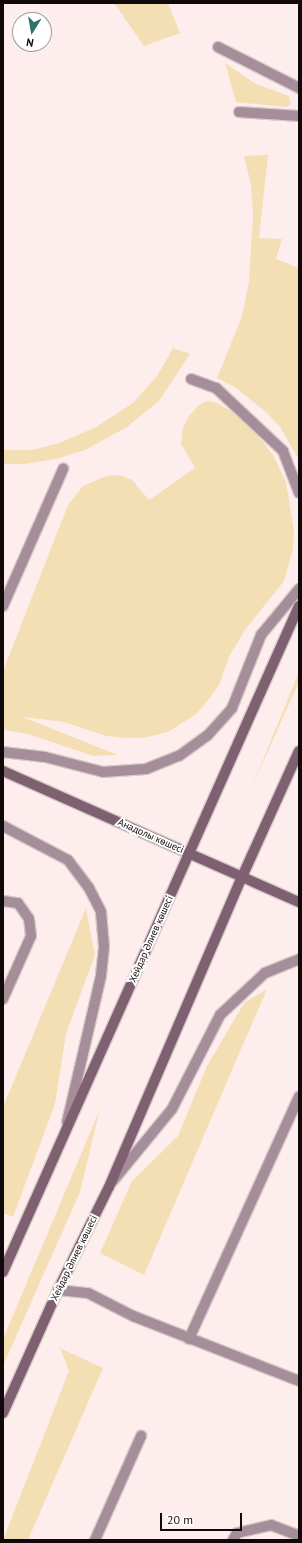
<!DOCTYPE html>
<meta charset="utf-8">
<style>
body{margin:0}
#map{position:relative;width:302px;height:1543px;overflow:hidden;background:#feeded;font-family:"PT Sans",sans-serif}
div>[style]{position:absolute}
.green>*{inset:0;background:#f4dfb5}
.roads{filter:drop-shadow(1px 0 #d8c9c9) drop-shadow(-1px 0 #d8c9c9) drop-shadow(0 1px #d8c9c9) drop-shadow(0 -1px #d8c9c9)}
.lane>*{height:10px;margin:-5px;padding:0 5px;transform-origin:5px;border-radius:5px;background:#a58e9a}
.street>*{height:10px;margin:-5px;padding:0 5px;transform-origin:5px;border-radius:5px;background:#a58e9a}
.secondary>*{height:10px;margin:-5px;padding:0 5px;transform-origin:5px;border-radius:5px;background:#7f6071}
span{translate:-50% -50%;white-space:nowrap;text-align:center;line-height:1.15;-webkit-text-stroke:4px #fff;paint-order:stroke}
.street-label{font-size:10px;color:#110909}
.frame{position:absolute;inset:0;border:4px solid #110909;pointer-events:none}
.north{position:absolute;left:12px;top:12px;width:40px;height:40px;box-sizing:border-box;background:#fff;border:1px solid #a09d9d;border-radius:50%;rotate:191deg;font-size:11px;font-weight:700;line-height:16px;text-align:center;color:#110909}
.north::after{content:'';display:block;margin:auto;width:14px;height:18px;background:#2c736a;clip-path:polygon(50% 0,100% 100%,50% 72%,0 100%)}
.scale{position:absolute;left:160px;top:1513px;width:82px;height:18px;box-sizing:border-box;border:2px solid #110909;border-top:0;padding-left:5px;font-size:12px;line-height:14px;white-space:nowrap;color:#110909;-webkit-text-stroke:3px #fff;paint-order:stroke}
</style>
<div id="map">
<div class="green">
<div style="clip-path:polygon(114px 3px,168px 3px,180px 33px,144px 46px)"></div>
<div style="clip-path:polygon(225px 63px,256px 84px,289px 96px,291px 104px,287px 107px,236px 102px)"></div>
<div style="clip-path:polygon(268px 155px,259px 238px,282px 239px,276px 259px,299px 268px,299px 460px,280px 427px,267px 413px,236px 388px,217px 378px,242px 316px,249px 281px,253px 216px,251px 185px,244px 156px)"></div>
<div style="clip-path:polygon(173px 348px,190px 354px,159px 401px,127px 427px,85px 450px,56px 459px,25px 464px,3px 464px,3px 450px,32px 450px,59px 443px,96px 427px,133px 403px,157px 376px)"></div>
<div style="clip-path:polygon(206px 401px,215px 402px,236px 414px,255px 432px,273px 455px,286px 482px,294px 530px,293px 549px,284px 581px,245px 630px,230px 655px,219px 685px,206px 703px,195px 715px,168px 732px,143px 738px,125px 738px,106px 736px,64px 722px,23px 717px,118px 755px,93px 756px,28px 734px,3px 730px,3px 671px,68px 505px,83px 486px,106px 476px,120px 475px,132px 480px,149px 500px,195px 468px,181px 444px,183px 428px,189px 416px,199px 405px)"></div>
<div style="clip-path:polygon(299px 672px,299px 682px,251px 789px)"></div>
<div style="clip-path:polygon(86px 908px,95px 955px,66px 1034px,55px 1104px,13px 1217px,3px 1213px,3px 1107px)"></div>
<div style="clip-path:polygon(267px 989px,144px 1275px,100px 1253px,132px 1181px,178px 1136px,207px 1066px,244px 1003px)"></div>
<div style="clip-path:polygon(100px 1109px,80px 1192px,3px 1366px,3px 1339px)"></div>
<div style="clip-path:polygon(60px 1348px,103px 1368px,28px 1540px,3px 1540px,69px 1371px)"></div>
</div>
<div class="roads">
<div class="lane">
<div style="left:218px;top:47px;width:91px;rotate:26.8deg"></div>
<div style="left:239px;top:112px;width:60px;rotate:3.8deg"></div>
<div style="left:191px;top:379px;width:27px;rotate:20deg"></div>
<div style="left:216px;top:388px;width:92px;rotate:43.2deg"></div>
<div style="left:283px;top:451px;width:45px;rotate:69.1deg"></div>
<div style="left:3px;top:606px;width:150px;rotate:-66.3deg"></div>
<div style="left:3px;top:752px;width:42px;rotate:6.8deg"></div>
<div style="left:45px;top:757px;width:60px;rotate:14.5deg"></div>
<div style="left:103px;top:772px;width:43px;rotate:-4deg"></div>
<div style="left:146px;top:769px;width:35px;rotate:-22deg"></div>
<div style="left:179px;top:756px;width:36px;rotate:-36deg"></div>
<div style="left:208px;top:735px;width:36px;rotate:-48deg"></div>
<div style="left:232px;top:708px;width:79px;rotate:-68.3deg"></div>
<div style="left:261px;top:635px;width:60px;rotate:-50.4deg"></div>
<div style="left:3px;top:826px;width:73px;rotate:27.6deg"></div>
<div style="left:68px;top:860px;width:35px;rotate:53deg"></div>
<div style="left:89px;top:888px;width:27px;rotate:63deg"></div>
<div style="left:101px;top:912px;width:35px;rotate:85deg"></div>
<div style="left:104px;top:947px;width:29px;rotate:96deg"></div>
<div style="left:101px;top:976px;width:150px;rotate:103.1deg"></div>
<div style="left:3px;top:901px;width:15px;rotate:8deg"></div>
<div style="left:18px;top:903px;width:19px;rotate:55deg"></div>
<div style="left:29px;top:919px;width:17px;rotate:83deg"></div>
<div style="left:31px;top:936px;width:69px;rotate:114deg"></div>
<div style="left:112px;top:1182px;width:94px;rotate:-50.6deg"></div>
<div style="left:172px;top:1109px;width:106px;rotate:-62.9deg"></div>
<div style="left:220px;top:1015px;width:62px;rotate:-43deg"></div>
<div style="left:265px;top:973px;width:37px;rotate:-22deg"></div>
<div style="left:233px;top:1540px;width:8px;rotate:-60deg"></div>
<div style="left:237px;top:1533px;width:35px;rotate:-13deg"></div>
<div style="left:271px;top:1525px;width:30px;rotate:21deg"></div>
</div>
<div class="street">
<div style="left:58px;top:1290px;width:30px;rotate:6deg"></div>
<div style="left:88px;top:1293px;width:51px;rotate:27.1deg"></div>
<div style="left:133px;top:1316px;width:178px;rotate:21.4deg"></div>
<div style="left:189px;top:1339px;width:266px;rotate:-65.6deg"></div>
<div style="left:95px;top:1540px;width:114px;rotate:-66.1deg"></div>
</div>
<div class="secondary">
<div style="left:3px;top:771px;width:324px;rotate:23.9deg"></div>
<div style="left:3px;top:1272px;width:729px;rotate:-66.04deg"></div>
<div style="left:3px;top:1413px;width:135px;rotate:-65.9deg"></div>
<div style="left:58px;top:1290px;width:115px;rotate:-63.7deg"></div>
<div style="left:109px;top:1187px;width:337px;rotate:-66.8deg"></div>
<div style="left:242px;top:877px;width:138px;rotate:-65.7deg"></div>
</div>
</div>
<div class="street-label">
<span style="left:151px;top:836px;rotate:24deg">Анадолы көшесі</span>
<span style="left:151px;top:939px;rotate:-66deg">Хейдар Әлиев көшесі</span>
<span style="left:74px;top:1258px;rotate:-64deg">Хейдар Әлиев көшесі</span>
</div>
<div class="frame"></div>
<div class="north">N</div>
<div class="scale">20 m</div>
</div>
